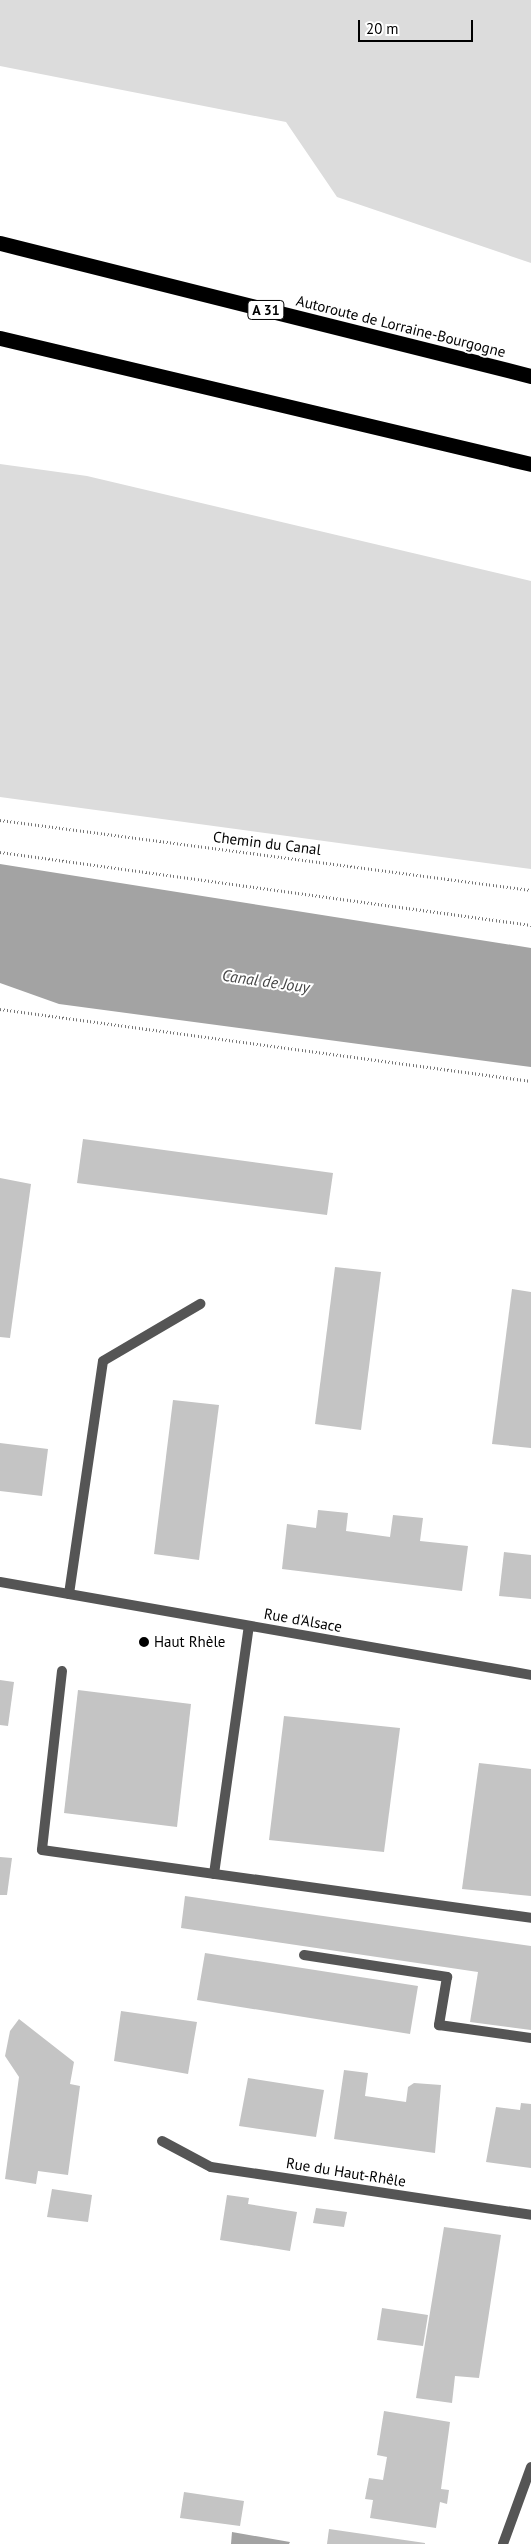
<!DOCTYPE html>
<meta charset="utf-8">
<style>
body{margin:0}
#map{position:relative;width:531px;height:2544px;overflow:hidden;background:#fff;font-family:"PT Sans",sans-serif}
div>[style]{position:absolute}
.green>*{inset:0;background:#dcdcdc}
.water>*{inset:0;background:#a3a3a3}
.building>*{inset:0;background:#c4c4c4}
.path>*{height:3px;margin-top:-1.5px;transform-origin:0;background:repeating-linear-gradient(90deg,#777 0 1px,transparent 0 3.5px)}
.service>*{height:10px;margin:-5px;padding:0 5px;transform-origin:5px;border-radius:5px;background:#555}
.minor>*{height:10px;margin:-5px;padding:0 5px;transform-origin:5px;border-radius:5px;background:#555}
.motorway>*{height:15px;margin:-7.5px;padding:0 7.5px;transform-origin:7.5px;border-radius:7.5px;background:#000}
.dots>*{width:14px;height:14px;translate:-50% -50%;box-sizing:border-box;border:2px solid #fff;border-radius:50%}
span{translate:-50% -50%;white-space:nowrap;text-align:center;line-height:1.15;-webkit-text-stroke:4px #fff;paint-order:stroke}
.shield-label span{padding:1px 4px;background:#fff;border:1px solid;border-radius:4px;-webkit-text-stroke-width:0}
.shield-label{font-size:14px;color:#000;font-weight:700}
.street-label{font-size:15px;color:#000}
.poi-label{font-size:15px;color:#000}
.left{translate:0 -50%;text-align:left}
.water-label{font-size:16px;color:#444;font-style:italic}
.scale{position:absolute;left:358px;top:20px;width:115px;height:22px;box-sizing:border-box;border:2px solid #000;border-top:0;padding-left:6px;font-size:15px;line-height:18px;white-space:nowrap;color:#000;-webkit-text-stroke:4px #fff;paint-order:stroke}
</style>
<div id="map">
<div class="green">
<div style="clip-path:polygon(0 0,531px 0,531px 263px,337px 197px,286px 122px,0 66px)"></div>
<div style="clip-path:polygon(0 464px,87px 476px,531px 581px,531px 869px,0 797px)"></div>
</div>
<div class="water">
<div style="clip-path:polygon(0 864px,531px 948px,531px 1067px,59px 1004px,0 983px)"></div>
<div style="clip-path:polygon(232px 2532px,290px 2542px,289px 2544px,231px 2544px)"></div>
</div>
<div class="building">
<div style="clip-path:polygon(83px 1139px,333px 1173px,327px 1215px,77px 1183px)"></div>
<div style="clip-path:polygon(0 1178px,31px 1184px,10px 1338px,0 1337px)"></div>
<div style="clip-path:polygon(335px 1267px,381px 1272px,361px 1430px,315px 1424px)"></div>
<div style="clip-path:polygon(512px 1289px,531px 1292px,531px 1448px,492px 1444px)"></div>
<div style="clip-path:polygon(173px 1400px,219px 1405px,199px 1560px,154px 1554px)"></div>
<div style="clip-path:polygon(0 1443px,48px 1449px,42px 1496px,0 1491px)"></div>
<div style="clip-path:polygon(318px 1510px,348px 1513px,346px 1531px,390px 1537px,393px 1515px,423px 1518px,420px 1541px,468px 1546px,462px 1591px,282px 1569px,287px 1524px,316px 1528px)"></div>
<div style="clip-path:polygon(504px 1552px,531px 1555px,531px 1599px,499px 1596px)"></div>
<div style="clip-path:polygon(0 1680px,14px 1682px,8px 1726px,0 1725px)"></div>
<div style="clip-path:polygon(78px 1690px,191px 1704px,177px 1827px,64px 1813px)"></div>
<div style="clip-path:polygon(284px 1716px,400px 1728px,384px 1852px,269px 1840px)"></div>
<div style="clip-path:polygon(479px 1763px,531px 1769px,531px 1896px,462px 1889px)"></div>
<div style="clip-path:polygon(0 1857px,12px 1858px,7px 1895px,0 1895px)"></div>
<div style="clip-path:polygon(185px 1896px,531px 1946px,531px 2030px,470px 2022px,478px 1972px,181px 1928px)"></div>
<div style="clip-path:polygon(205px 1953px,418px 1986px,410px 2034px,197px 2000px)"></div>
<div style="clip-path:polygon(121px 2011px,197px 2022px,188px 2074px,114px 2061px)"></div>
<div style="clip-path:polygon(19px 2019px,74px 2062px,70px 2084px,80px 2086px,68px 2175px,38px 2171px,36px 2184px,5px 2179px,19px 2077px,5px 2056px,10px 2031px)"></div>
<div style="clip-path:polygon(344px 2070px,368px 2073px,365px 2096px,406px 2102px,408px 2087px,414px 2083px,441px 2085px,435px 2153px,334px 2139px)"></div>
<div style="clip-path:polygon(248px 2078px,324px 2090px,316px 2137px,239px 2126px)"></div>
<div style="clip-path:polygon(521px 2103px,531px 2104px,531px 2168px,486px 2162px,496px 2107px,520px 2110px)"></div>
<div style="clip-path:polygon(52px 2189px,92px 2195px,88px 2222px,47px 2217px)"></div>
<div style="clip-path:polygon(227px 2195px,249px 2198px,248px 2204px,297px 2212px,290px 2251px,220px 2240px)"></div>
<div style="clip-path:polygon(316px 2208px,347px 2212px,344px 2227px,313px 2223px)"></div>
<div style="clip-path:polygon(444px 2227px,501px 2235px,479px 2378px,455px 2376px,452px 2403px,416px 2398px)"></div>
<div style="clip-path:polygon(382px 2308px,428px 2315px,423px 2346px,377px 2340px)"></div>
<div style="clip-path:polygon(384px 2411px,450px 2422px,441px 2489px,449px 2490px,447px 2504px,440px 2502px,436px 2528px,370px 2518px,373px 2500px,365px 2499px,369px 2478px,383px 2480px,387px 2457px,377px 2455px)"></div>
<div style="clip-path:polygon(184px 2492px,244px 2501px,240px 2526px,180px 2518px)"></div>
<div style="clip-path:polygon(329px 2529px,425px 2543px,425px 2544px,327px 2544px)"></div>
</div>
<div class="path">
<div style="left:0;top:820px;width:536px;rotate:7.51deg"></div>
<div style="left:0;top:852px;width:536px;rotate:7.83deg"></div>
<div style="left:0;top:1009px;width:536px;rotate:7.72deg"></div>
</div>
<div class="service">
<div style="left:69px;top:1594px;width:235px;rotate:-81.7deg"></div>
<div style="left:103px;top:1361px;width:113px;rotate:-30.4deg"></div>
<div style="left:62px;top:1671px;width:180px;rotate:96.4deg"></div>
<div style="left:42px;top:1850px;width:494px;rotate:7.9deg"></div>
<div style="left:214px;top:1874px;width:250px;rotate:-82deg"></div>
<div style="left:304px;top:1955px;width:145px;rotate:8.7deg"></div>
<div style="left:447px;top:1977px;width:49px;rotate:99.5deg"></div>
<div style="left:439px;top:2025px;width:93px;rotate:8deg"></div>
<div style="left:162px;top:2141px;width:55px;rotate:28deg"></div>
<div style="left:211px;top:2167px;width:324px;rotate:8.5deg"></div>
</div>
<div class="minor">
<div style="left:0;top:1582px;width:539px;rotate:9.93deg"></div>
<div style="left:503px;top:2544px;width:82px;rotate:-70deg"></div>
</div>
<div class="motorway">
<div style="left:0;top:243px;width:547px;rotate:14.06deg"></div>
<div style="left:0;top:338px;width:546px;rotate:13.35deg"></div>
</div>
<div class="dots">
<div style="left:144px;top:1642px;background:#000"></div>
</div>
<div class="shield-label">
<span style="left:266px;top:310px">A 31</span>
</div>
<div class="street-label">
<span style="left:401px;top:326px;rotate:14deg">Autoroute de Lorraine-Bourgogne</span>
<span style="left:267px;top:843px;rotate:7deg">Chemin du Canal</span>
<span style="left:303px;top:1620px;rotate:10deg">Rue d'Alsace</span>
<span style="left:346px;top:2172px;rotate:9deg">Rue du Haut-Rhêle</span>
</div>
<div class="poi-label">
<span class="left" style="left:154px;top:1642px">Haut Rhèle</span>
</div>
<div class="water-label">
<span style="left:266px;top:981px;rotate:8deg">Canal de Jouy</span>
</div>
<div class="scale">20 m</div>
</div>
